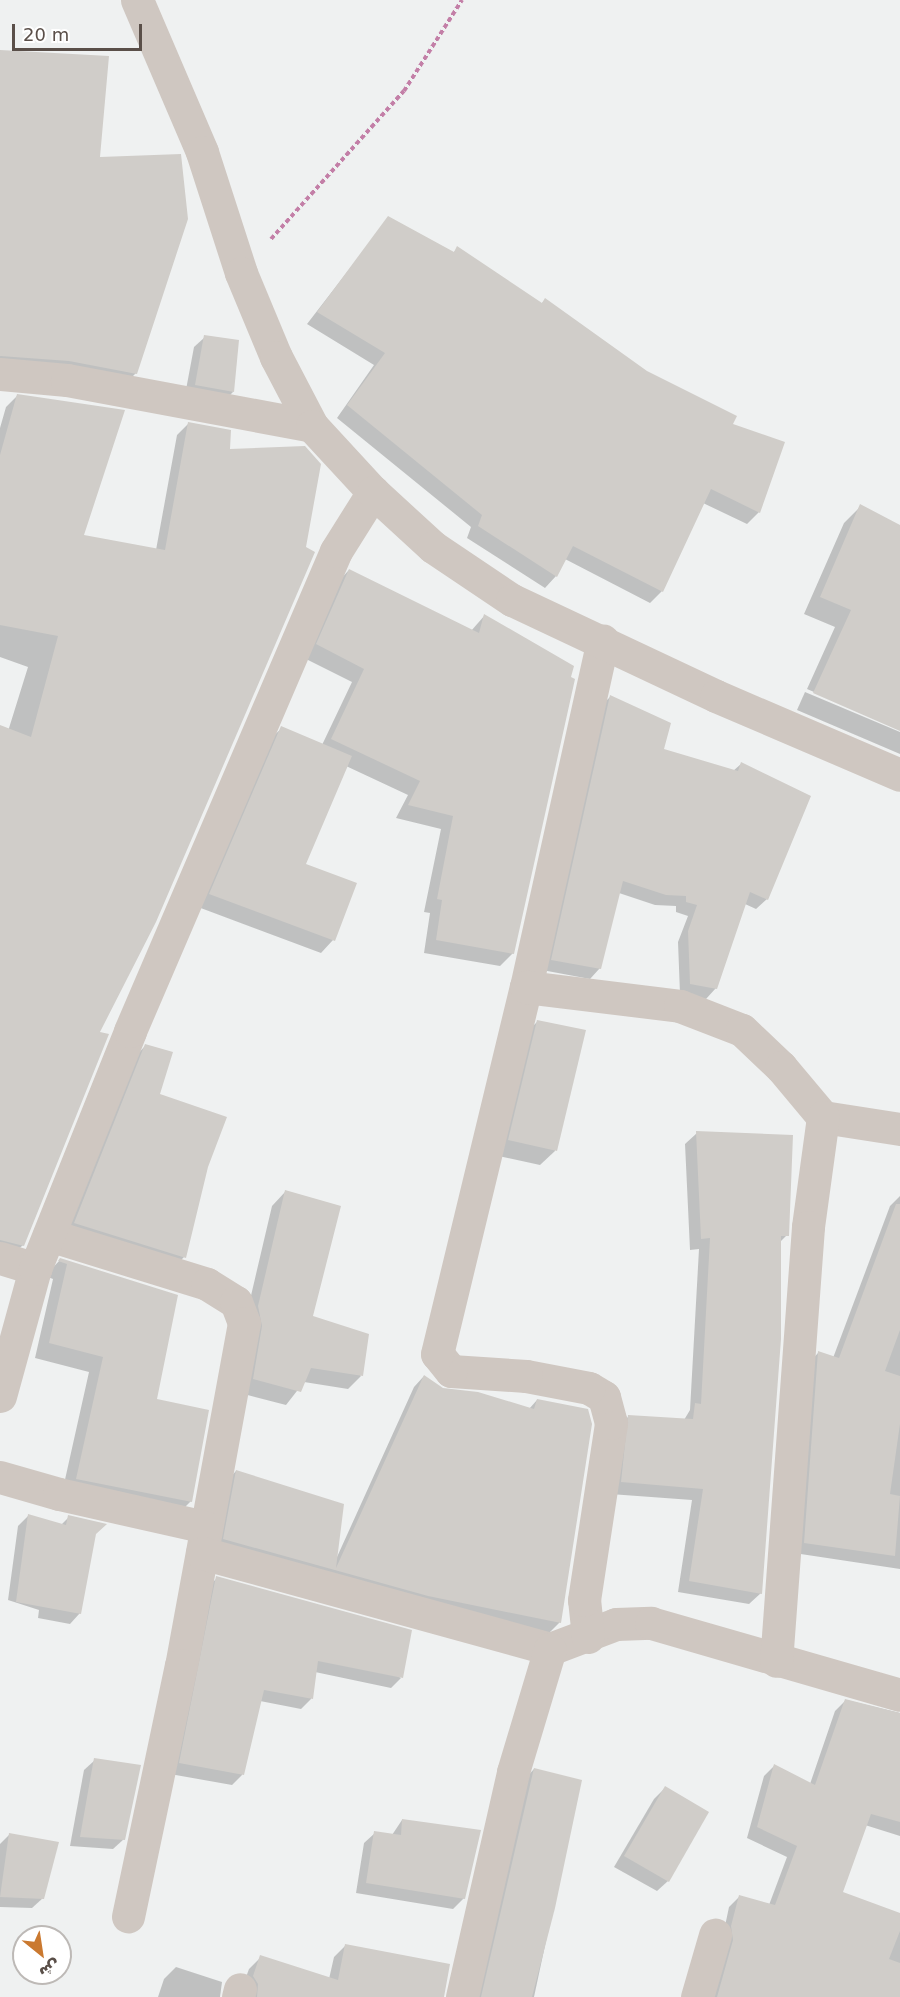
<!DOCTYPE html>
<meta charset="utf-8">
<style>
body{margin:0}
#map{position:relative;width:900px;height:1997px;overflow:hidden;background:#eff1f1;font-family:"DejaVu Sans","Noto Sans Arabic",sans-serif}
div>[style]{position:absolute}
.shadow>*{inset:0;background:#0003}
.building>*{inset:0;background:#d0cdc9}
.path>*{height:4px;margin-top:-2px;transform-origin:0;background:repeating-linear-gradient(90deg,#c37fa7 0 4.5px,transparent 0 7.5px)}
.minor>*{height:33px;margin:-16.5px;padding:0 16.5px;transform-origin:16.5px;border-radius:16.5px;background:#cfc7c1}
.tertiary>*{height:33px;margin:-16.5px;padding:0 16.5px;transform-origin:16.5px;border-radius:16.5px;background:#cfc7c1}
span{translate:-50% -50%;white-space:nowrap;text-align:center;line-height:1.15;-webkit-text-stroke:6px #fff;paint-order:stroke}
.north{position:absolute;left:12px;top:1925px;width:60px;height:60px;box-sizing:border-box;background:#fff;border:2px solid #bdb9b6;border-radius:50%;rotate:150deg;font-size:16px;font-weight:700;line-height:24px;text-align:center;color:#5a4f49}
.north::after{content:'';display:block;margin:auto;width:21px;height:27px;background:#ca7930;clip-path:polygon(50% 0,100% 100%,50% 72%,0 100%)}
.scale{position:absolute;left:12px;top:24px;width:130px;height:27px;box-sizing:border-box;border:3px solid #5a4f49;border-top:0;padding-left:8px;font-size:18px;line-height:21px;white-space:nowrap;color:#5a4f49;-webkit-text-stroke:4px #fff;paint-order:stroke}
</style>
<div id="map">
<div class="shadow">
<div style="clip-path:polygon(0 52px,99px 158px,136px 373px,120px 389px,0 371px)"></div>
<div style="clip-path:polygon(389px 218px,453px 253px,458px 248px,541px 304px,545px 300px,646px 372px,731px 425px,759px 512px,747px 524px,703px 503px,662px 591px,650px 603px,565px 559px,556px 576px,545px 588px,467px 538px,471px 527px,337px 418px,374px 365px,307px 324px)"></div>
<div style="clip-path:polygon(205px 337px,233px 392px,223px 402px,185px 395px,194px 347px)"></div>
<div style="clip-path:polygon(17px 396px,82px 536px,156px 550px,177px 435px,189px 423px,98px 1033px,23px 1245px,11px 1256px,0 1253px,0 757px,28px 667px,0 657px,0 428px,6px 407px)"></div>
<div style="clip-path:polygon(861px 506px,900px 526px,900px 729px,807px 689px,835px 627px,804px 614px,844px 523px)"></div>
<div style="clip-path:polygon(349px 570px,471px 631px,485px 615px,513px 953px,500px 966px,424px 953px,430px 913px,424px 912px,441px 829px,396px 818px,408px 795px,346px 766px,304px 865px,333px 940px,321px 953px,198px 907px,269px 740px,282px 728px,322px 745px,352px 682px,304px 658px,336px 584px)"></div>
<div style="clip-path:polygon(805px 692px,900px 732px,900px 754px,797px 710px)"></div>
<div style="clip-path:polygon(610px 697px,662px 750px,733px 771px,741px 764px,767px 899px,756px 909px,745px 904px,716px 988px,706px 999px,680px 994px,678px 942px,688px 916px,676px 912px,676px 906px,655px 905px,619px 893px,600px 968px,590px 979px,542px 970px,600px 707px)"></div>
<div style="clip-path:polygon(538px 1021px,555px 1151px,540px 1165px,494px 1155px,523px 1036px)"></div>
<div style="clip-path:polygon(145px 1046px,158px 1095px,207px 1167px,184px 1257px,174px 1267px,64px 1233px,135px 1057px)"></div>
<div style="clip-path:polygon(697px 1133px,787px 1235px,779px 1243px,761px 1593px,749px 1604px,678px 1592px,692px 1500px,610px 1494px,617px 1428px,629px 1416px,684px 1420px,690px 1410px,699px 1249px,690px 1250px,685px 1144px)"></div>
<div style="clip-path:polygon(285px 1192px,311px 1317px,361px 1376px,348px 1389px,304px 1382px,286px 1405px,240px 1393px,245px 1321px,272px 1206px)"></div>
<div style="clip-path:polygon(900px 1196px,900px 1569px,794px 1553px,808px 1364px,818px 1353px,833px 1358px,890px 1206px)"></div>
<div style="clip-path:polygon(60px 1260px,176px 1296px,155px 1400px,191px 1501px,176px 1516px,62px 1493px,89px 1372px,35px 1358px,53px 1279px,45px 1276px)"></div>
<div style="clip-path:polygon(424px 1376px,442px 1389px,529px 1409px,537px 1400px,560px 1622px,549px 1633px,214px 1550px,226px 1482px,236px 1471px,337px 1557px,414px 1387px)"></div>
<div style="clip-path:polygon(28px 1516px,61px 1525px,69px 1517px,94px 1535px,80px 1613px,70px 1624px,38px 1618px,39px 1610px,8px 1600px,18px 1526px)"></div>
<div style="clip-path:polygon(217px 1578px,401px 1678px,391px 1688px,315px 1672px,311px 1699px,301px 1709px,260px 1701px,242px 1775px,232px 1785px,170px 1774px,207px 1588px)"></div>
<div style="clip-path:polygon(846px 1700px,900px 1713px,900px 1836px,865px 1825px,841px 1893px,900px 1915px,900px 1997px,710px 1997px,729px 1907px,740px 1896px,769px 1905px,787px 1857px,747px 1838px,764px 1776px,774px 1766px,810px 1784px,835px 1711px)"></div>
<div style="clip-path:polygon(95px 1760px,124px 1839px,113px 1849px,70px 1846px,84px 1770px)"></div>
<div style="clip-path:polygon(534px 1769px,580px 1782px,534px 1997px,471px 1997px,523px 1781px)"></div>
<div style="clip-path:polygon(665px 1788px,668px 1881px,657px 1891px,614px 1867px,654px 1799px)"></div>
<div style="clip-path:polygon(402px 1820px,464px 1898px,453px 1909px,356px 1893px,364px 1843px,375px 1833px,392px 1835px)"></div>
<div style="clip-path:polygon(10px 1834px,43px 1898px,32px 1908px,0 1907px,0 1844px)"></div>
<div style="clip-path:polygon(345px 1946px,444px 1997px,247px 1997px,242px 1988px,249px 1969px,261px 1957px,329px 1979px,334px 1957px)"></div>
<div style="clip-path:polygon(176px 1967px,222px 1982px,220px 1997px,158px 1997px,164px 1979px)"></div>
</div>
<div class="building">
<div style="clip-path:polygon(0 50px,109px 56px,100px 157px,181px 154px,188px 219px,137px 374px,69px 361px,0 356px)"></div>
<div style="clip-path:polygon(388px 216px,454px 252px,457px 246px,542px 303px,545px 298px,647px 371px,737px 416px,733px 424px,785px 442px,760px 513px,711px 489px,663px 592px,573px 546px,557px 577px,478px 526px,482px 515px,347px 405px,385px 353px,317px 312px)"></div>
<div style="clip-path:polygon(204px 335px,239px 340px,234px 392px,195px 385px)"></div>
<div style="clip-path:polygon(17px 394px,125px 410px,84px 535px,165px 550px,188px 422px,231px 430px,230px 449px,305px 446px,321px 464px,306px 547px,315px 552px,156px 922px,100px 1032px,109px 1034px,24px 1246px,0 1240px,0 725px,31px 737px,58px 636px,0 625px,0 455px)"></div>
<div style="clip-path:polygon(860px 504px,900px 525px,900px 731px,813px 693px,851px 610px,820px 597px)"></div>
<div style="clip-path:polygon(349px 569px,479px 633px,484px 614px,574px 666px,571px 677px,575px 679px,514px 954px,436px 940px,442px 900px,437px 899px,453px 816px,408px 805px,420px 781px,331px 739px,364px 669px,316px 644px)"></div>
<div style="clip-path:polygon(610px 695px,671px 723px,664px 749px,738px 771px,741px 762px,811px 796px,768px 900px,750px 892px,717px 989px,690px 984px,688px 931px,697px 905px,686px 902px,686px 896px,666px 895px,623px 881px,601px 969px,551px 960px)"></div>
<div style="clip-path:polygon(281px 726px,352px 756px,306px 864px,357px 883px,335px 941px,209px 894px)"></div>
<div style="clip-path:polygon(537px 1020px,586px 1030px,557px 1151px,508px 1140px)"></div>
<div style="clip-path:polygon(145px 1044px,173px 1052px,160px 1094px,227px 1117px,208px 1167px,186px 1258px,74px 1223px)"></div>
<div style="clip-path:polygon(696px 1131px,793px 1135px,789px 1236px,781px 1236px,781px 1339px,762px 1594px,689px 1581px,703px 1489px,621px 1482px,628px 1415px,693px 1419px,695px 1403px,701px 1404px,710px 1238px,701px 1239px)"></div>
<div style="clip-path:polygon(285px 1190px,341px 1206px,313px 1316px,369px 1334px,363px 1376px,311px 1368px,301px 1392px,253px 1379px,262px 1326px,258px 1306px)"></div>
<div style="clip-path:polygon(896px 1204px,900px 1204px,900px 1330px,885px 1371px,900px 1376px,900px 1424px,890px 1494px,900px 1496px,895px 1556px,804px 1543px,818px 1351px,839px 1358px)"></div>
<div style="clip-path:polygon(60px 1258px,178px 1295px,157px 1399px,209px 1410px,192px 1502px,76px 1479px,103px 1357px,49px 1343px,67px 1264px,58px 1261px)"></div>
<div style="clip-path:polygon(424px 1375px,443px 1388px,478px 1392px,534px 1409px,537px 1399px,588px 1409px,592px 1424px,561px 1623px,428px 1596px,223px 1539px,236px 1470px,344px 1504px,336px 1568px)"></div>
<div style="clip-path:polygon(28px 1514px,66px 1525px,68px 1515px,107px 1524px,96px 1534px,81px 1614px,16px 1602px)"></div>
<div style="clip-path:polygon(216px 1576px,412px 1630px,403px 1678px,318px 1661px,313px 1699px,264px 1690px,244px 1775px,179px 1763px)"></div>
<div style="clip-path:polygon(845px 1699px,900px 1713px,900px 1822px,871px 1814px,843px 1892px,900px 1913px,900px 1931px,889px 1959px,900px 1963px,900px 1997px,717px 1997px,733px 1940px,731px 1926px,739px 1895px,775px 1905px,797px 1846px,757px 1827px,774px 1764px,815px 1785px)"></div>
<div style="clip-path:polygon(94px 1758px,141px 1765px,125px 1840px,80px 1837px)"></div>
<div style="clip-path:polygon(534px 1768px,582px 1780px,555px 1908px,532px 1997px,481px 1997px)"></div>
<div style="clip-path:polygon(665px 1786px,709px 1812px,669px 1882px,624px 1856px)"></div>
<div style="clip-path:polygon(402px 1819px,481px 1830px,465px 1899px,366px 1883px,374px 1831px,401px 1835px)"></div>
<div style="clip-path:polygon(9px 1833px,59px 1842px,44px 1899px,0 1897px)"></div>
<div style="clip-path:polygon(345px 1944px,450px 1964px,444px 1997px,257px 1997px,258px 1984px,253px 1976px,260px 1955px,338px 1980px)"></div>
</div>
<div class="path">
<div style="left:271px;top:239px;width:199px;rotate:-48.1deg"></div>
<div style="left:404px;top:91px;width:108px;rotate:-57.5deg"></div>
</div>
<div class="minor">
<div style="left:0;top:374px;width:67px;rotate:5.1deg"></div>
<div style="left:67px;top:380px;width:249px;rotate:10.6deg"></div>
<div style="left:526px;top:987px;width:355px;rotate:-77.5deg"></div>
<div style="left:823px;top:1117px;width:78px;rotate:8.9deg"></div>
<div style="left:49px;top:1235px;width:165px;rotate:17.2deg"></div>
<div style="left:207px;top:1284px;width:34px;rotate:32deg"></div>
<div style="left:236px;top:1302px;width:22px;rotate:69deg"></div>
<div style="left:244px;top:1323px;width:348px;rotate:100.4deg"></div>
<div style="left:181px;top:1665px;width:257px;rotate:101.9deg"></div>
<div style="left:0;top:1258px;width:37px;rotate:17deg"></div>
<div style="left:0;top:1396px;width:132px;rotate:-74.6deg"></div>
<div style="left:35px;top:1269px;width:256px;rotate:-68.2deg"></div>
<div style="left:130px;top:1031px;width:522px;rotate:-66.77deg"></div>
<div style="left:336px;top:551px;width:70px;rotate:-57.9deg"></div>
<div style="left:0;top:1477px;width:61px;rotate:16.1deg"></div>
<div style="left:59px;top:1494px;width:150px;rotate:12.7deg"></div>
<div style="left:202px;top:1553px;width:361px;rotate:15.4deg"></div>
<div style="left:550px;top:1649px;width:71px;rotate:-20.7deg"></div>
<div style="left:616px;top:1624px;width:35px;rotate:-2deg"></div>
<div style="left:651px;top:1623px;width:259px;rotate:16.1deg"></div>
<div style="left:588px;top:1637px;width:37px;rotate:-96deg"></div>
<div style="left:584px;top:1600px;width:179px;rotate:-81.3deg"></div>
<div style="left:611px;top:1423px;width:27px;rotate:-105deg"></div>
<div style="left:604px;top:1397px;width:17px;rotate:-149deg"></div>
<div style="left:589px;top:1388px;width:64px;rotate:-169.2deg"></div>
<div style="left:526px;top:1376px;width:75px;rotate:-176.2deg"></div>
<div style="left:451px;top:1371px;width:22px;rotate:-129deg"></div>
<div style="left:437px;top:1354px;width:378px;rotate:-76.4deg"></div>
<div style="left:526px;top:987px;width:155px;rotate:7deg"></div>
<div style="left:680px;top:1006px;width:66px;rotate:21.2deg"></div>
<div style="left:742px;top:1030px;width:54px;rotate:43.5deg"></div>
<div style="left:781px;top:1067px;width:65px;rotate:50deg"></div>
<div style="left:823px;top:1117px;width:111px;rotate:97.8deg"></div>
<div style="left:808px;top:1227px;width:435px;rotate:94.2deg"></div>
<div style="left:238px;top:1997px;width:8px;rotate:-76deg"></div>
<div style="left:462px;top:1997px;width:231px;rotate:-77.2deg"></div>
<div style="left:513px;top:1772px;width:128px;rotate:-73.3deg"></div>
<div style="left:697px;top:1997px;width:65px;rotate:-73.8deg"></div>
</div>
<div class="tertiary">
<div style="left:137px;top:0;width:165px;rotate:66.8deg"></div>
<div style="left:202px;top:152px;width:127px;rotate:72.1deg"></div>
<div style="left:241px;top:273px;width:91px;rotate:67.4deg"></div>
<div style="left:276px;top:357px;width:78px;rotate:62.4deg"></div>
<div style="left:312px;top:426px;width:90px;rotate:47.3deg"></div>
<div style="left:373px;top:492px;width:81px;rotate:42.5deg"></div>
<div style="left:433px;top:547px;width:95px;rotate:33.9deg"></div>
<div style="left:512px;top:600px;width:225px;rotate:25.2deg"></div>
<div style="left:716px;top:696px;width:200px;rotate:23.2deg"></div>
</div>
<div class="north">ش</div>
<div class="scale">20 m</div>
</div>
